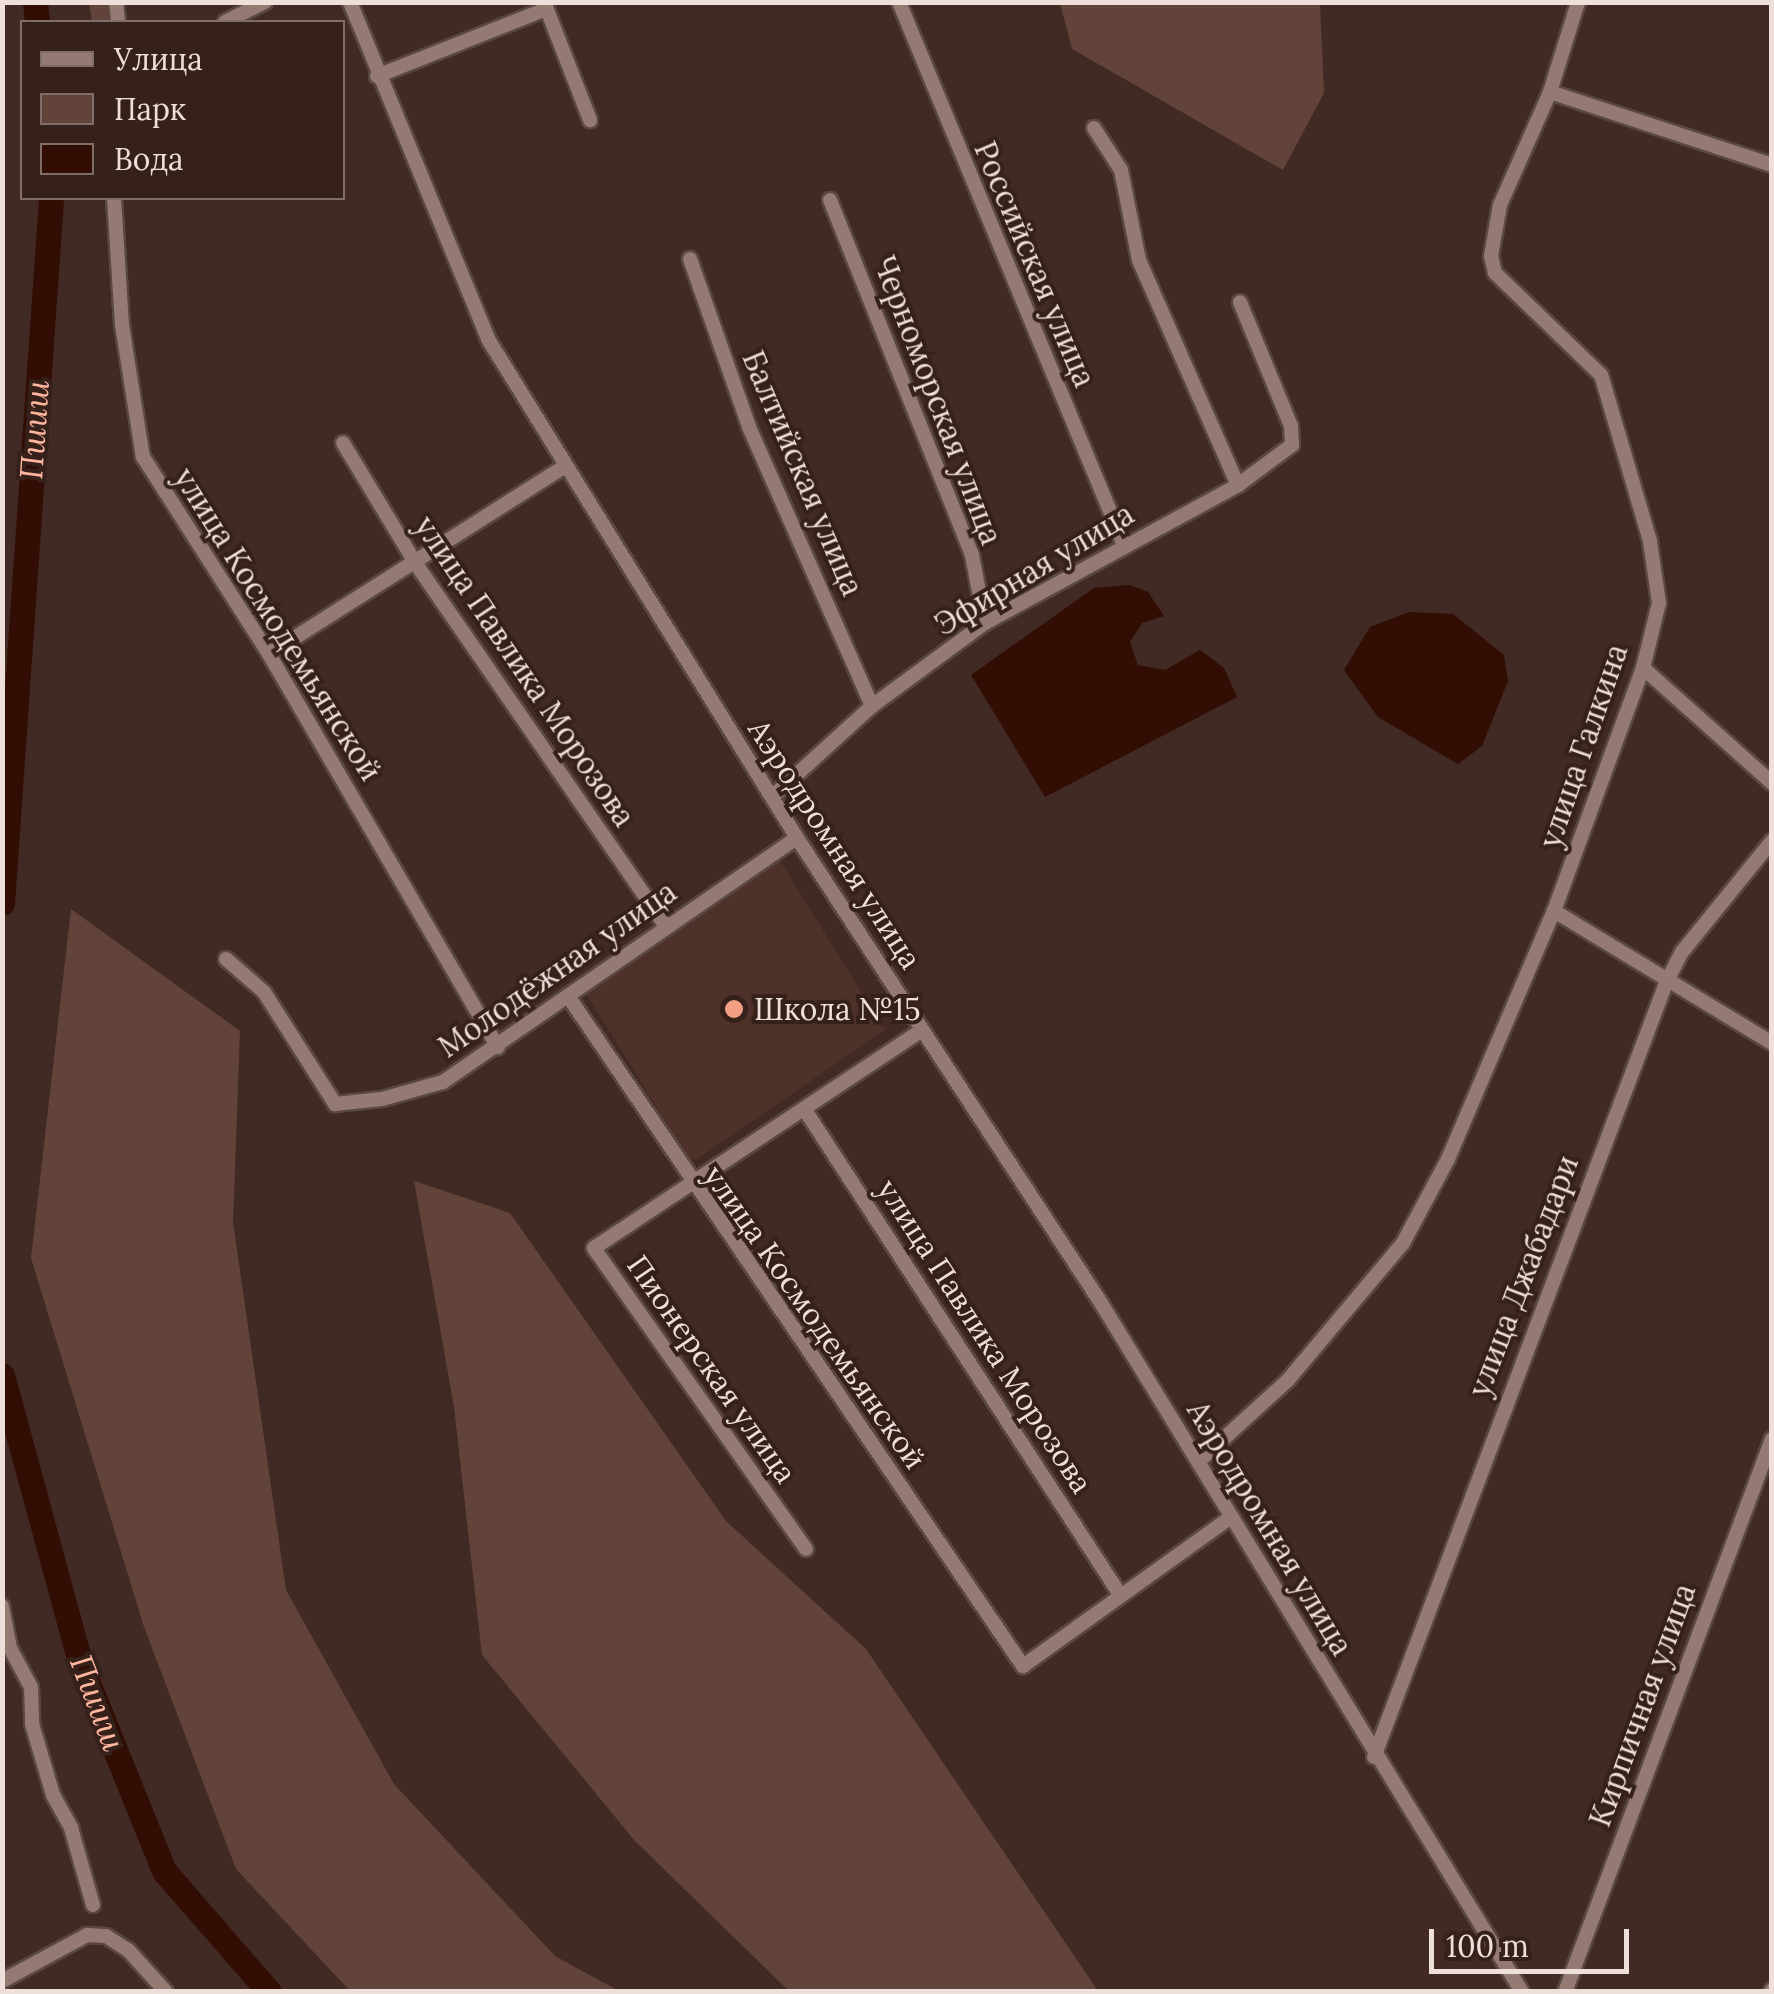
<!DOCTYPE html>
<meta charset="utf-8">
<style>
body{margin:0}
#map{position:relative;width:1774px;height:1994px;overflow:hidden;background:#402a23;font-family:Lora,serif}
div>[style]{position:absolute}
.built>*{inset:0;background:#4e3128}
.green>*{inset:0;background:#614339}
.water>*{inset:0;background:#310d03}
.river>*{height:25px;margin:-12.5px;padding:0 12.5px;transform-origin:12.5px;border-radius:12.5px;background:#310d03}
.roads{filter:drop-shadow(2px 0 #5a4742) drop-shadow(-2px 0 #5a4742) drop-shadow(0 2px #5a4742) drop-shadow(0 -2px #5a4742)}
.minor>*{height:14px;margin:-7px;padding:0 7px;transform-origin:7px;border-radius:7px;background:#947a72}
.dots>*{width:28px;height:28px;translate:-50% -50%;box-sizing:border-box;border:5px solid #35211a;border-radius:50%}
span{translate:-50% -50%;white-space:nowrap;text-align:center;line-height:1.15;-webkit-text-stroke:8px #35211a;paint-order:stroke}
.street-label{font-size:30px;color:#eedfda}
.poi-label{font-size:30px;color:#eedfda}
.left{translate:0 -50%;text-align:left}
.water-label{font-size:32px;color:#ffb69f;font-style:italic}
.frame{position:absolute;inset:0;border:5px solid #eedfda;pointer-events:none}
.legend{position:absolute;left:20px;top:20px;width:325px;height:180px;box-sizing:border-box;background:#35211a;border:2px solid #7f6d67;margin:0;padding:12px 18px;list-style:none;font-size:30px;color:#eedfda}
.legend li{display:flex;align-items:center;gap:20px;height:50px}
.legend b{width:50px;border:2px solid #7f6d67}
.scale{position:absolute;left:1429px;top:1929px;width:200px;height:45px;box-sizing:border-box;border:5px solid #eedfda;border-top:0;padding-left:12px;font-size:30px;line-height:35px;white-space:nowrap;color:#eedfda;-webkit-text-stroke:8px #35211a;paint-order:stroke}
</style>
<div id="map">
<div class="built">
<div style="clip-path:polygon(777px 856px,885px 1030px,696px 1160px,688px 1158px,582px 987px)"></div>
</div>
<div class="green">
<div style="clip-path:polygon(89px 3px,109px 3px,111px 22px,92px 22px)"></div>
<div style="clip-path:polygon(1060px 3px,1320px 3px,1324px 93px,1283px 170px,1072px 49px)"></div>
<div style="clip-path:polygon(71px 909px,240px 1031px,233px 1222px,286px 1590px,394px 1784px,555px 1956px,619px 1991px,350px 1991px,236px 1869px,144px 1627px,31px 1258px)"></div>
<div style="clip-path:polygon(414px 1181px,510px 1213px,726px 1521px,866px 1649px,1098px 1991px,789px 1991px,635px 1841px,482px 1655px,454px 1407px)"></div>
</div>
<div class="water">
<div style="clip-path:polygon(1130px 585px,1148px 592px,1164px 616px,1142px 623px,1130px 642px,1138px 665px,1165px 670px,1200px 650px,1224px 668px,1237px 697px,1045px 797px,971px 675px,1094px 588px)"></div>
<div style="clip-path:polygon(1409px 612px,1453px 614px,1504px 655px,1508px 681px,1482px 746px,1458px 764px,1378px 717px,1344px 670px,1370px 627px)"></div>
</div>
<div class="river">
<div style="left:35px;top:2px;width:20px;rotate:84deg"></div>
<div style="left:2px;top:903px;width:707px;rotate:-86.02deg"></div>
<div style="left:2px;top:1375px;width:298px;rotate:74.8deg"></div>
<div style="left:80px;top:1663px;width:224px;rotate:68deg"></div>
<div style="left:164px;top:1871px;width:160px;rotate:49deg"></div>
</div>
<div class="roads">
<div class="minor">
<div style="left:116px;top:2px;width:20px;rotate:84deg"></div>
<div style="left:350px;top:2px;width:364px;rotate:67.7deg"></div>
<div style="left:488px;top:339px;width:587px;rotate:58.23deg"></div>
<div style="left:797px;top:838px;width:556px;rotate:56.82deg"></div>
<div style="left:1101px;top:1303px;width:807px;rotate:58.57deg"></div>
<div style="left:544px;top:2px;width:127px;rotate:68.7deg"></div>
<div style="left:899px;top:2px;width:588px;rotate:67.49deg"></div>
<div style="left:225px;top:22px;width:45px;rotate:-26.6deg"></div>
<div style="left:377px;top:76px;width:182px;rotate:-21.6deg"></div>
<div style="left:1550px;top:92px;width:234px;rotate:18.2deg"></div>
<div style="left:1094px;top:128px;width:50px;rotate:57.3deg"></div>
<div style="left:1121px;top:170px;width:92px;rotate:78.7deg"></div>
<div style="left:1139px;top:260px;width:246px;rotate:66.3deg"></div>
<div style="left:114px;top:198px;width:127px;rotate:86.4deg"></div>
<div style="left:122px;top:325px;width:134px;rotate:81deg"></div>
<div style="left:143px;top:457px;width:234px;rotate:57.4deg"></div>
<div style="left:269px;top:654px;width:455px;rotate:59.8deg"></div>
<div style="left:830px;top:200px;width:382px;rotate:68.2deg"></div>
<div style="left:972px;top:555px;width:69px;rotate:79.2deg"></div>
<div style="left:690px;top:259px;width:178px;rotate:70.6deg"></div>
<div style="left:749px;top:427px;width:305px;rotate:66.2deg"></div>
<div style="left:343px;top:443px;width:141px;rotate:58.9deg"></div>
<div style="left:416px;top:564px;width:441px;rotate:55.4deg"></div>
<div style="left:269px;top:654px;width:349px;rotate:-32.4deg"></div>
<div style="left:1643px;top:668px;width:173px;rotate:41.7deg"></div>
<div style="left:772px;top:797px;width:135px;rotate:-42.3deg"></div>
<div style="left:872px;top:706px;width:140px;rotate:-36.3deg"></div>
<div style="left:985px;top:623px;width:288px;rotate:-28.6deg"></div>
<div style="left:1238px;top:485px;width:67px;rotate:-36.5deg"></div>
<div style="left:1292px;top:445px;width:19px;rotate:-93deg"></div>
<div style="left:1291px;top:426px;width:134px;rotate:-112.4deg"></div>
<div style="left:1554px;top:911px;width:255px;rotate:31.2deg"></div>
<div style="left:226px;top:959px;width:50px;rotate:41deg"></div>
<div style="left:264px;top:992px;width:133px;rotate:57.6deg"></div>
<div style="left:335px;top:1104px;width:47px;rotate:-6.1deg"></div>
<div style="left:382px;top:1099px;width:63px;rotate:-15.6deg"></div>
<div style="left:443px;top:1082px;width:430px;rotate:-34.6deg"></div>
<div style="left:568px;top:996px;width:810px;rotate:55.82deg"></div>
<div style="left:1023px;top:1666px;width:256px;rotate:-35.6deg"></div>
<div style="left:805px;top:1110px;width:576px;rotate:56.97deg"></div>
<div style="left:1198px;top:1462px;width:122px;rotate:-42.3deg"></div>
<div style="left:1288px;top:1380px;width:179px;rotate:-50deg"></div>
<div style="left:1403px;top:1243px;width:95px;rotate:-61.8deg"></div>
<div style="left:1448px;top:1159px;width:270px;rotate:-66.9deg"></div>
<div style="left:1554px;top:911px;width:259px;rotate:-69.9deg"></div>
<div style="left:1643px;top:668px;width:67px;rotate:-76.2deg"></div>
<div style="left:1659px;top:603px;width:63px;rotate:-98.3deg"></div>
<div style="left:1650px;top:541px;width:173px;rotate:-106.4deg"></div>
<div style="left:1601px;top:375px;width:147px;rotate:-136.1deg"></div>
<div style="left:1495px;top:273px;width:17px;rotate:-103deg"></div>
<div style="left:1491px;top:256px;width:52px;rotate:-80deg"></div>
<div style="left:1500px;top:205px;width:124px;rotate:-66.1deg"></div>
<div style="left:1550px;top:92px;width:94px;rotate:-72.7deg"></div>
<div style="left:806px;top:1549px;width:368px;rotate:-125.2deg"></div>
<div style="left:594px;top:1248px;width:394px;rotate:-33.6deg"></div>
<div style="left:2px;top:1606px;width:43px;rotate:79.2deg"></div>
<div style="left:10px;top:1648px;width:44px;rotate:61.7deg"></div>
<div style="left:31px;top:1687px;width:37px;rotate:88deg"></div>
<div style="left:32px;top:1724px;width:74px;rotate:73.5deg"></div>
<div style="left:53px;top:1795px;width:38px;rotate:61deg"></div>
<div style="left:71px;top:1828px;width:80px;rotate:74.1deg"></div>
<div style="left:1374px;top:1757px;width:827px;rotate:-69.33deg"></div>
<div style="left:1666px;top:983px;width:35px;rotate:-63deg"></div>
<div style="left:1682px;top:952px;width:143px;rotate:-51deg"></div>
<div style="left:2px;top:1981px;width:97px;rotate:-28.4deg"></div>
<div style="left:87px;top:1935px;width:19px;rotate:3deg"></div>
<div style="left:106px;top:1936px;width:27px;rotate:33deg"></div>
<div style="left:129px;top:1951px;width:55px;rotate:47.9deg"></div>
<div style="left:1565px;top:1992px;width:590px;rotate:-69.48deg"></div>
<div style="left:1771px;top:1992px;width:2px;rotate:-63deg"></div>
</div>
</div>
<div class="dots">
<div style="left:734px;top:1009px;background:#f39f84"></div>
</div>
<div class="street-label">
<span style="left:1035px;top:264px;rotate:67deg">Российская улица</span>
<span style="left:938px;top:400px;rotate:69deg">Черноморская улица</span>
<span style="left:803px;top:473px;rotate:67deg">Балтийская улица</span>
<span style="left:1034px;top:569px;rotate:-31deg">Эфирная улица</span>
<span style="left:278px;top:624px;rotate:58deg">улица Космодемьянской</span>
<span style="left:525px;top:671px;rotate:56deg">улица Павлика Морозова</span>
<span style="left:1583px;top:746px;rotate:-71deg">улица Галкина</span>
<span style="left:835px;top:844px;rotate:57deg">Аэродромная улица</span>
<span style="left:557px;top:969px;rotate:-35deg">Молодёжная улица</span>
<span style="left:1523px;top:1276px;rotate:-69deg">улица Джабадари</span>
<span style="left:815px;top:1317px;rotate:55deg">улица Космодемьянской</span>
<span style="left:985px;top:1336px;rotate:57deg">улица Павлика Морозова</span>
<span style="left:712px;top:1369px;rotate:55deg">Пионерская улица</span>
<span style="left:1270px;top:1528px;rotate:59deg">Аэродромная улица</span>
<span style="left:1642px;top:1705px;rotate:-70deg">Кирпичная улица</span>
</div>
<div class="poi-label">
<span class="left" style="left:754px;top:1009px">Школа №15</span>
</div>
<div class="water-label">
<span style="left:35px;top:430px;rotate:-86deg">Пшиш</span>
<span style="left:97px;top:1703px;rotate:69deg">Пшиш</span>
</div>
<div class="frame"></div>
<ul class="legend">
<li><b style="height:12px;background:#947a72"></b>Улица</li>
<li><b style="height:28px;background:#614339"></b>Парк</li>
<li><b style="height:28px;background:#310d03"></b>Вода</li>
</ul>
<div class="scale">100 m</div>
</div>
